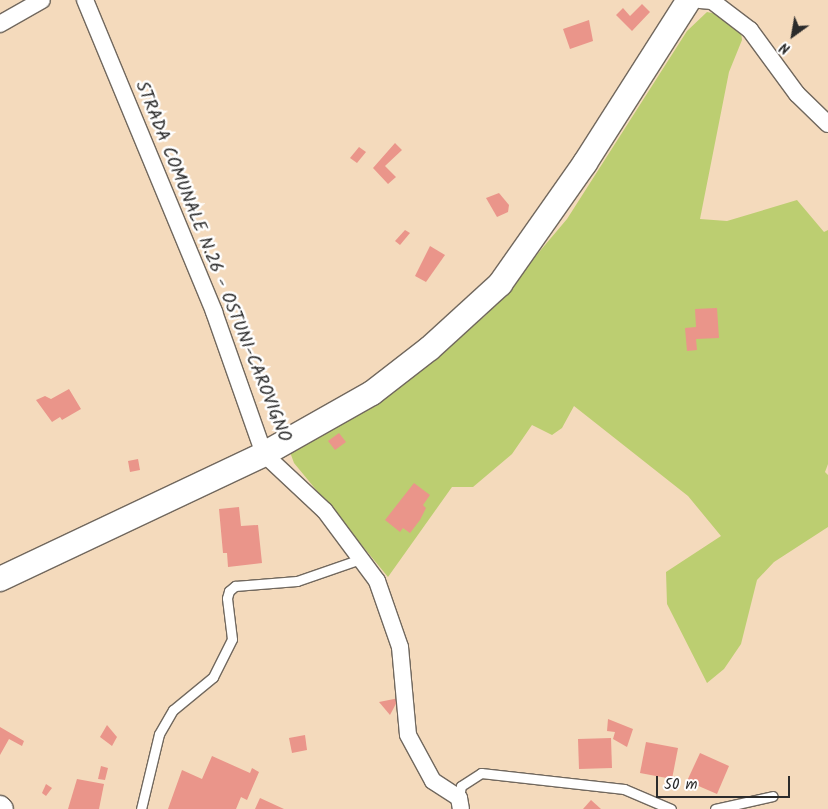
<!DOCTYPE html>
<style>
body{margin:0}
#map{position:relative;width:828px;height:809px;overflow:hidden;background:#f4dabc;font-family:Kalam,sans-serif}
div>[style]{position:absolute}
.green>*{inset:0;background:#bcce71}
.building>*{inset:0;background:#ea958a}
.roads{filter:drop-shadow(1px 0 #71685e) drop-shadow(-1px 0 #71685e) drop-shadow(0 1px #71685e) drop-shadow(0 -1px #71685e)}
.lane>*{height:9px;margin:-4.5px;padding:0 4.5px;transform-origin:4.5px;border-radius:4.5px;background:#fff}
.street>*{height:16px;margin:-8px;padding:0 8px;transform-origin:8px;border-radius:8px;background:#fff}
.secondary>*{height:24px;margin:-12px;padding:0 12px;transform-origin:12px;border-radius:12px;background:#fff}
span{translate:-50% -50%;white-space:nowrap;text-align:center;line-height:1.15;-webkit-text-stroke:5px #fff;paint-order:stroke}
.street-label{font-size:18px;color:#2b2b2b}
.north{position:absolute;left:768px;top:10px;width:50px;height:50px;-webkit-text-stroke:4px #fff;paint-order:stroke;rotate:212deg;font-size:14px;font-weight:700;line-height:20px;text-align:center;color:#2b2b2b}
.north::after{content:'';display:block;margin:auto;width:18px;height:22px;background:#2b2b2b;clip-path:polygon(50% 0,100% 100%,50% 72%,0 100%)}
.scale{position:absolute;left:656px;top:776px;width:134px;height:22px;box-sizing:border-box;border:2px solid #2b2b2b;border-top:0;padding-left:6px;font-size:15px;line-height:18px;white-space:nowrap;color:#2b2b2b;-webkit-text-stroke:4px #fff;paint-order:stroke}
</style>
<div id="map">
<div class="green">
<div style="clip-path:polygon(707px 12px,722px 15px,741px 31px,742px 40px,729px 72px,700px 219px,727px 221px,797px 200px,824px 232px,828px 230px,828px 464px,825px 472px,828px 475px,828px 527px,774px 562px,757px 580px,741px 644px,724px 669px,707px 683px,667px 604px,666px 572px,721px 536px,688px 496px,574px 406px,562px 428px,552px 435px,532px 425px,512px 454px,473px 487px,452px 487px,388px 577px,294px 463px,290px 452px,365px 409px,485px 316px,567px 219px,687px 31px)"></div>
</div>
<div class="building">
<div style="clip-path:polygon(642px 4px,650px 12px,632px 31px,616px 15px,623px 8px,630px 16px)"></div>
<div style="clip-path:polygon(589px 20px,593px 41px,570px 49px,563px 29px)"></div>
<div style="clip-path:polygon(395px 143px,402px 150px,385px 166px,396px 177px,388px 184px,373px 168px)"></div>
<div style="clip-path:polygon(359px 147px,366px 152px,357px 163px,350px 158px)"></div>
<div style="clip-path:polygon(499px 193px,509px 205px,508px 212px,497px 217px,486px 198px)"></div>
<div style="clip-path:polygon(405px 230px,410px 233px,400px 245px,395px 241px)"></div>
<div style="clip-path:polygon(430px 246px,445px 255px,426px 282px,415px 276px)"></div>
<div style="clip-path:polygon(717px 308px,719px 338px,696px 339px,697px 350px,687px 351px,685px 328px,696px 327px,695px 309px)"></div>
<div style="clip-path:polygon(69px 389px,81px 409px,62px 420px,60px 417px,52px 422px,36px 400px,45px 396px,51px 399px)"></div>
<div style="clip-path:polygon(339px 433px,346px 442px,335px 450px,328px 441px)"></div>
<div style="clip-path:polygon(138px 459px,140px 470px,130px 472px,128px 461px)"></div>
<div style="clip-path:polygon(414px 483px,430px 495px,423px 505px,426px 508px,420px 520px,410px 533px,403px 528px,400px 532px,385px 520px)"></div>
<div style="clip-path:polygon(239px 507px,241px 526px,258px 525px,262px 563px,228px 567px,227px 553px,223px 553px,219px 509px)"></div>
<div style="clip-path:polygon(399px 698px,390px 715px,379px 702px)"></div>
<div style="clip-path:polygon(608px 719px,633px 729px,627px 747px,613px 739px,615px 732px,607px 731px)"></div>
<div style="clip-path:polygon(107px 725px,117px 737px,112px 746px,100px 737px)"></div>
<div style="clip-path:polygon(0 727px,24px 741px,22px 746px,9px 739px,0 755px)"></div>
<div style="clip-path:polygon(305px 735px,307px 750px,292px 753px,289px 738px)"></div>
<div style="clip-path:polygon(611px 738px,612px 768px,579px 769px,578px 739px)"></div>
<div style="clip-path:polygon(646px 742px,678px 748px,672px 779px,640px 773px)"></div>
<div style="clip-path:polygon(700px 753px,729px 766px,717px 794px,687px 781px)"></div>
<div style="clip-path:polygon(212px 756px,250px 773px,252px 768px,259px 772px,247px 800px,241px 797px,236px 809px,168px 809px,182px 770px,202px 779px)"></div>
<div style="clip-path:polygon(101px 766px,108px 768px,105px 780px,98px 779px)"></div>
<div style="clip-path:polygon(77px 779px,104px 784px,99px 809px,68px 809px)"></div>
<div style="clip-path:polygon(46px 784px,52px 788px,46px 796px,42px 793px)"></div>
<div style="clip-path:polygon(260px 798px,284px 809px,255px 809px)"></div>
<div style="clip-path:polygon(591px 800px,601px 809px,583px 809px)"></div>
</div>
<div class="roads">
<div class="lane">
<div style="left:459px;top:798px;width:12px;rotate:-81deg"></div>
<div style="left:461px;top:786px;width:24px;rotate:-33deg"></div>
<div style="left:481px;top:773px;width:144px;rotate:6.4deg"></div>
<div style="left:624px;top:789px;width:51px;rotate:23.1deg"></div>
<div style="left:141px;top:809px;width:77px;rotate:-76.5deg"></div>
<div style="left:159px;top:734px;width:28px;rotate:-60deg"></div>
<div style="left:173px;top:710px;width:52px;rotate:-39.5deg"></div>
<div style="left:213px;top:677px;width:42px;rotate:-63.4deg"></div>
<div style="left:232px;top:639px;width:41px;rotate:-97deg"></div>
<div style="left:227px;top:598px;width:7px;rotate:-74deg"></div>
<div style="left:229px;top:591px;width:8px;rotate:-40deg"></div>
<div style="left:235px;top:586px;width:62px;rotate:-4.6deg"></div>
<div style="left:297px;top:581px;width:68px;rotate:-19deg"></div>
<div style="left:715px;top:809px;width:59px;rotate:-12.6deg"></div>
</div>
<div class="street">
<div style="left:85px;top:0;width:338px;rotate:67.5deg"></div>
<div style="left:214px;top:312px;width:151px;rotate:70.6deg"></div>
<div style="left:264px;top:454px;width:83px;rotate:43.1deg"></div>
<div style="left:325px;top:511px;width:87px;rotate:53.4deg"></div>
<div style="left:377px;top:581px;width:70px;rotate:70.8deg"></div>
<div style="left:400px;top:647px;width:88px;rotate:84.8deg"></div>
<div style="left:408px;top:735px;width:52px;rotate:61.5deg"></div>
<div style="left:433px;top:781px;width:31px;rotate:33deg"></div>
<div style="left:459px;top:798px;width:11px;rotate:80deg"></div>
<div style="left:700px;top:0;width:12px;rotate:5deg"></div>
<div style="left:712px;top:1px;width:48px;rotate:37.3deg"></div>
<div style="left:750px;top:30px;width:79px;rotate:53.7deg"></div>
<div style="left:797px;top:94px;width:43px;rotate:44.1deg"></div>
<div style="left:0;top:24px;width:48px;rotate:-29.7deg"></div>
</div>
<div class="secondary">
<div style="left:0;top:579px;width:292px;rotate:-25.3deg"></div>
<div style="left:264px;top:454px;width:124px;rotate:-29.5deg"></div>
<div style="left:372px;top:393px;width:73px;rotate:-37.8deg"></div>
<div style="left:430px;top:348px;width:95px;rotate:-42.4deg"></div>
<div style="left:500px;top:284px;width:148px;rotate:-54.9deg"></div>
<div style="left:585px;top:163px;width:193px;rotate:-57.5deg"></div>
<div style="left:0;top:808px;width:1px;rotate:45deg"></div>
</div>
</div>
<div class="street-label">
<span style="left:212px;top:262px;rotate:68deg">STRADA COMUNALE N.26 - OSTUNI-CAROVIGNO</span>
</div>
<div class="north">N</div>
<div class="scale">50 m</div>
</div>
